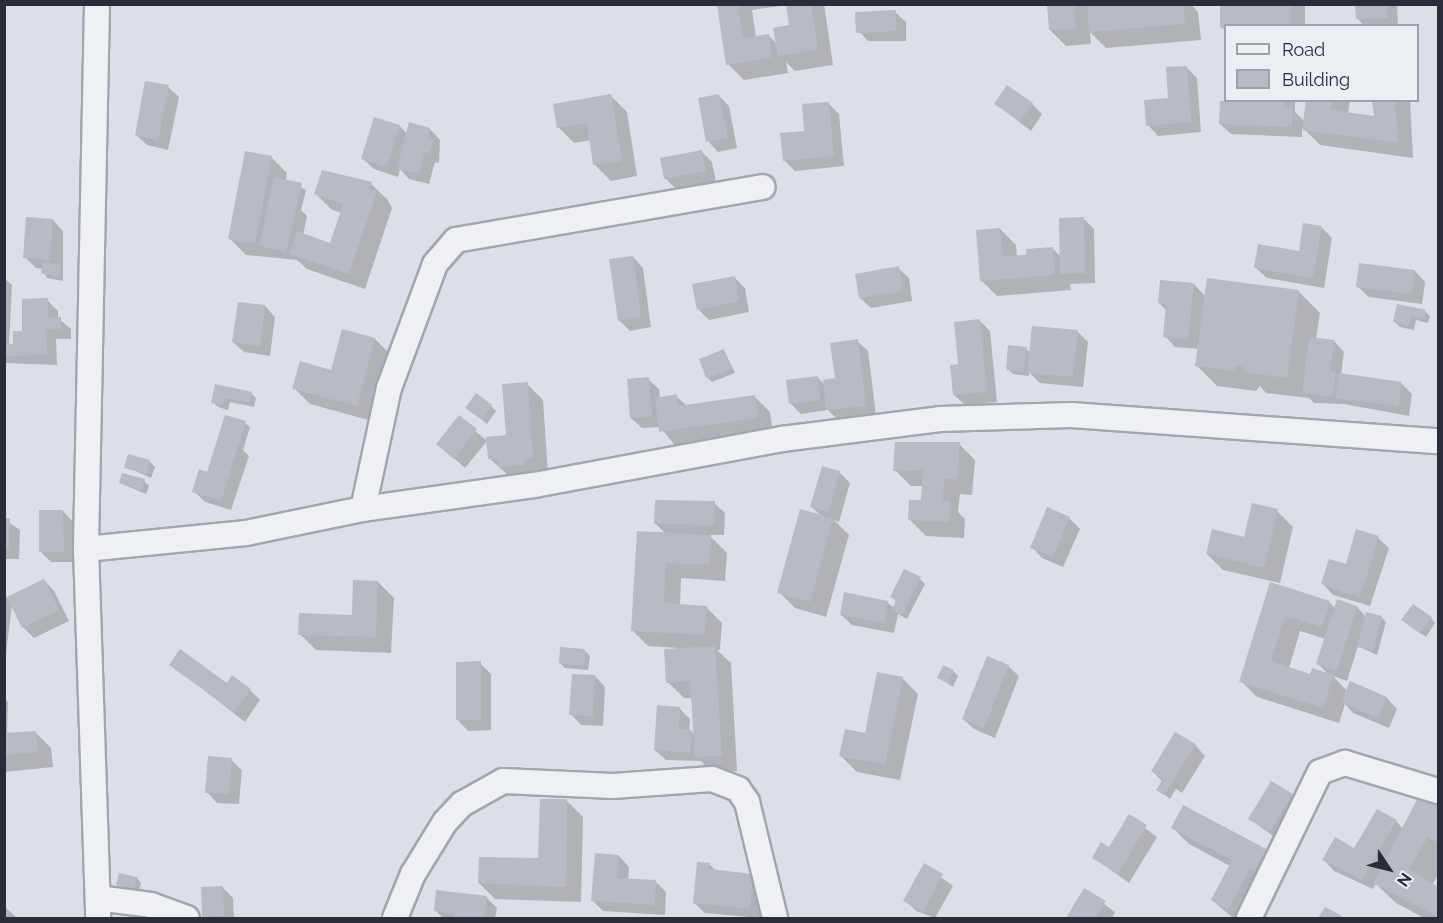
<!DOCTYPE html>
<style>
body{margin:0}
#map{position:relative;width:1443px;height:923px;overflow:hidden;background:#dcdfe5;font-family:Raleway,sans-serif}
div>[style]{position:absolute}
.shadow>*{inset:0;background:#0003}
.building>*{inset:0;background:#b7bbc4}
.roads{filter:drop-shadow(2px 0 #a2a6ae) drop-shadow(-2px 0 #a2a6ae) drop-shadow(0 2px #a2a6ae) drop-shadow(0 -2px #a2a6ae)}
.minor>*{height:24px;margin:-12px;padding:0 12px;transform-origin:12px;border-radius:12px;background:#eef0f4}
span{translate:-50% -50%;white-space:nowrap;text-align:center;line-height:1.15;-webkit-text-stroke:5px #ebeef3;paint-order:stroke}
.frame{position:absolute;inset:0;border:6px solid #282d39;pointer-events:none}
.legend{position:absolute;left:1224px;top:24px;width:195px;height:78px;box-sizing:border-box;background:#ebeef3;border:2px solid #9da1a9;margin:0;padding:8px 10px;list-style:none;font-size:18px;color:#282d39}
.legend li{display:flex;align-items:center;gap:12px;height:30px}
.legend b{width:30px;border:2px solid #9da1a9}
.north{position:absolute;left:1359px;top:839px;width:60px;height:60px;-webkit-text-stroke:4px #ebeef3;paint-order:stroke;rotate:125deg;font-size:16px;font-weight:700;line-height:24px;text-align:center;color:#282d39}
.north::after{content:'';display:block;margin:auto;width:21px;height:27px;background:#282d39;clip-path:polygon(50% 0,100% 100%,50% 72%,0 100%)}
</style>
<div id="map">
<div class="shadow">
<div style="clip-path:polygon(evenodd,719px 4px,824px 4px,833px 65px,795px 71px,786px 62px,788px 73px,744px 80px,728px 64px,719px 4px,787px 5px,790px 26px,777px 44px,768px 35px,756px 37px,752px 10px,787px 5px)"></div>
<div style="clip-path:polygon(1049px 4px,1191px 4px,1198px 12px,1201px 40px,1106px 48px,1090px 32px,1091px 44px,1066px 46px,1050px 30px)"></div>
<div style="clip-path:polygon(1221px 4px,1305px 4px,1305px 26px,1226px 26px,1226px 31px,1222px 28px)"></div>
<div style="clip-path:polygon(1357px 4px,1397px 4px,1398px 26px,1364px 26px,1358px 19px)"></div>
<div style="clip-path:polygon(895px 12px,906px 22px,906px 41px,868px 41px,858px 30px)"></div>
<div style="clip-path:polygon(1186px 67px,1197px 78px,1201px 132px,1158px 136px,1148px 125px,1170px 99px)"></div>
<div style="clip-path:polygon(168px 87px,179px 97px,168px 150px,147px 145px,136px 135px)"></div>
<div style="clip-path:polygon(611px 96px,627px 112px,637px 176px,611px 181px,595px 165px,591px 140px,574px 143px,558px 127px)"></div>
<div style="clip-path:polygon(719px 96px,729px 106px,737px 148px,718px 152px,708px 141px)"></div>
<div style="clip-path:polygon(1266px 100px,1295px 100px,1295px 112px,1305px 122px,1308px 100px,1350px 100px,1348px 114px,1376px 118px,1374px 100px,1410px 100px,1413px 158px,1320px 145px,1302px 127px,1302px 137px,1231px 134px,1220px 124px)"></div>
<div style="clip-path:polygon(828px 103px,839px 114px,844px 166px,795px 171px,784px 160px)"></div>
<div style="clip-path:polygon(996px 104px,1032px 104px,1042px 114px,1031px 131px)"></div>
<div style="clip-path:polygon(400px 126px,407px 134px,430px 129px,440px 140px,439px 163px,435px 162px,429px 184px,409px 179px,400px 169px,398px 177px,374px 169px,363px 159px)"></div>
<div style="clip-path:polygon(702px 152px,712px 162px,716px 182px,676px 189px,665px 178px)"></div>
<div style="clip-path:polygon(271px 157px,287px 173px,286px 181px,306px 190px,301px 210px,307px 216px,303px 235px,331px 245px,342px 213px,332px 210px,316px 194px,371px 184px,387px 199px,392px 208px,365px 289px,307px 269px,297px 260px,246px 255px,230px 239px)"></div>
<div style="clip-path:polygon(1084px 219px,1094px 229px,1095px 283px,1070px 284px,1071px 290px,997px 296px,981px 280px,1000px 229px,1016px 245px,1017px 257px,1053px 249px,1061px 257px)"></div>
<div style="clip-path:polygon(53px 220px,63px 231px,63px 281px,47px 278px,43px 269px,36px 268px,25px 257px)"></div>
<div style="clip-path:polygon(1321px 227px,1332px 238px,1324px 288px,1267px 278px,1256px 268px,1300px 253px)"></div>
<div style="clip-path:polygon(633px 257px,643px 268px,651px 327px,630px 331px,619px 320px)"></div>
<div style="clip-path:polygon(898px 268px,909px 278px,912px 301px,871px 308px,860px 298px)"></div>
<div style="clip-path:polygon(1415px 271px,1425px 282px,1422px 304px,1369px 297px,1358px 287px)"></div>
<div style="clip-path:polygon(734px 277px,745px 288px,749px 312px,709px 320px,698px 309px)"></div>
<div style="clip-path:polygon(4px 278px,12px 285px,9px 345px,15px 345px,47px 300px,58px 311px,58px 318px,71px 329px,71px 339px,56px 339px,57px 365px,4px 363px)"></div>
<div style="clip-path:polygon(1194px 284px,1206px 297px,1299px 292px,1320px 313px,1316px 339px,1334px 341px,1344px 352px,1341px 375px,1401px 383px,1412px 394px,1409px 416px,1344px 404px,1314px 403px,1309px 398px,1266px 393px,1260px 386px,1256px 391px,1217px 386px,1196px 365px,1199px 349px,1175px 347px,1165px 336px,1167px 311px,1159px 303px)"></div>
<div style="clip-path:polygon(265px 306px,275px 317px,270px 356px,244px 352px,233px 342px)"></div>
<div style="clip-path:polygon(1398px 306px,1425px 311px,1430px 316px,1428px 323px,1416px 320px,1414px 330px,1400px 327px,1395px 322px)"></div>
<div style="clip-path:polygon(980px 321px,990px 331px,997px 402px,965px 405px,954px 395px,959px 365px)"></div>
<div style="clip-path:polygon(1077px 331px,1088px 342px,1083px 387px,1040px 383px,1029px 372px,1029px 376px,1013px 374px,1008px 369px,1026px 349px,1031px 353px)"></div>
<div style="clip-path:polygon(375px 339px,391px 355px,372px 421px,310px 404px,294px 388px,332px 371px)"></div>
<div style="clip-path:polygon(857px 341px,868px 351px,876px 416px,838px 420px,828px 410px,801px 414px,790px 403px,817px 377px,825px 385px,837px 380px)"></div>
<div style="clip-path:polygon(724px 351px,735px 373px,712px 382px,707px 377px)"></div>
<div style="clip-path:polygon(648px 379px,659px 389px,660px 398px,676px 396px,687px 406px,754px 396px,770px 412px,773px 433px,677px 448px,660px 427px,642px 428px,631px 418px)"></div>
<div style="clip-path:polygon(527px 384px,543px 400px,548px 474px,516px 482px,490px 459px,507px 437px)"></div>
<div style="clip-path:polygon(216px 386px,251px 393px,256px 398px,254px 407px,230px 402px,228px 410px,218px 407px,213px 402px)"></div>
<div style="clip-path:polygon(491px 406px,496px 411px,487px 424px,467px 408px)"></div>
<div style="clip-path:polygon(459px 417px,487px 441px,465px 468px,438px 444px)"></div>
<div style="clip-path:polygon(245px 423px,250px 427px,243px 450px,249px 456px,231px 510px,205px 502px,194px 491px)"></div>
<div style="clip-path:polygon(959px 444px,975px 460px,972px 495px,960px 494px,958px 512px,965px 519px,964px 538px,926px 536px,910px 520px,922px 502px,923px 486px,911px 486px,895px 470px)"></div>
<div style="clip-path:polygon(150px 462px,155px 467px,151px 478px,126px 467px)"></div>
<div style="clip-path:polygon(839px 472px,850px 483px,839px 522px,834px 520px,849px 535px,826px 617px,795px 608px,779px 592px,821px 516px,812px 507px)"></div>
<div style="clip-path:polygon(144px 481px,149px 486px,146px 494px,120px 483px)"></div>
<div style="clip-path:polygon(714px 503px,725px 513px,724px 535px,709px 535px,727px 553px,725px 581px,681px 578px,680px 606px,706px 607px,722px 623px,720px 650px,717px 650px,731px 663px,737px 771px,712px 773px,701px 761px,666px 760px,655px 750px,680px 709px,690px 719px,689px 731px,695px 734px,693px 698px,684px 698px,668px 682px,678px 648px,648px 646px,632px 630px,666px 534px,656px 524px)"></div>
<div style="clip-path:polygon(63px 511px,73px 522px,74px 562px,51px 562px,41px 552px)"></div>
<div style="clip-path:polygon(1277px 511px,1293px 527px,1280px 583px,1223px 570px,1207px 554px,1245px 539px)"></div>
<div style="clip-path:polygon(1069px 518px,1080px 529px,1063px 567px,1042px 558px,1032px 547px)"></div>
<div style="clip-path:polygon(4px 519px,20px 530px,19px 559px,4px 559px)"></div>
<div style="clip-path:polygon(1378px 538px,1389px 548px,1370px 606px,1333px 595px,1323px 584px)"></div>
<div style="clip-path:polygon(920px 579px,925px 584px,907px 619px,898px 614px,894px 633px,852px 625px,841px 615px,887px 602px,894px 608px,897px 602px,892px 597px)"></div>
<div style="clip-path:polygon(44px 580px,54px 591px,69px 621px,34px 638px,23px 627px,12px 605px,4px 670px,4px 595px,7px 598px)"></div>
<div style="clip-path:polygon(378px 582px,394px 598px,391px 653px,316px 650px,300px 634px,353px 617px)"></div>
<div style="clip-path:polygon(evenodd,1271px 584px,1329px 602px,1335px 608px,1338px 601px,1357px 607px,1366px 617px,1381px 617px,1386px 622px,1377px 655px,1358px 646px,1347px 681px,1333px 676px,1347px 691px,1351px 683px,1387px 698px,1397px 709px,1389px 728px,1353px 713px,1345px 704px,1339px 723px,1257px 697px,1241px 681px,1271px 584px,1300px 631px,1326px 639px,1318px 664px,1329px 675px,1311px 675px,1289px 668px,1300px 631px)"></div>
<div style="clip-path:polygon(1431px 618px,1435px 623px,1426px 637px,1408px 625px)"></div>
<div style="clip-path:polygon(585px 651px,590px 656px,588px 670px,565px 668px,560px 663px)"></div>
<div style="clip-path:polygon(480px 663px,491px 674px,491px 730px,468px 731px,458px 720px)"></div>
<div style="clip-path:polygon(171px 664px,250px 690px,260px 700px,245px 722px)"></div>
<div style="clip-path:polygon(1008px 666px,1019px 676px,995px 738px,974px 729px,963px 719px)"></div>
<div style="clip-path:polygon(953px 671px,958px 676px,953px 687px,938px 677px)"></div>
<div style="clip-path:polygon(595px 676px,605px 687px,603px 726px,581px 725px,571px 714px)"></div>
<div style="clip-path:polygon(902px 678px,918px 694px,900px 780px,857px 772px,841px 756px,866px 735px)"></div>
<div style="clip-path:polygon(4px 699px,8px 702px,7px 735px,35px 732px,51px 748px,53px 767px,4px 772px)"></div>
<div style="clip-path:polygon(1195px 745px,1205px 756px,1182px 793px,1176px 789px,1170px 799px,1158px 790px,1163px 782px,1152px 771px)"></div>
<div style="clip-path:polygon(231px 760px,242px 770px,239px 804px,217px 803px,207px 792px)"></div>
<div style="clip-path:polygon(1292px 795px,1302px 806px,1281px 842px,1250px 819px)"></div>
<div style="clip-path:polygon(1420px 798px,1438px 807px,1438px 875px,1432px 885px,1438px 889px,1438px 918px,1424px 918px,1396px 903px,1376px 884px,1373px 889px,1334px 871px,1324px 860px,1355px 850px,1396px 821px,1403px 829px)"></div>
<div style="clip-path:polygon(567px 801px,583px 817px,581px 902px,495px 899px,479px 883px,540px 860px)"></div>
<div style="clip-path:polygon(1129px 816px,1157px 837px,1129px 883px,1094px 858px,1110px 849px)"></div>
<div style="clip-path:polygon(1173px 828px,1269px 852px,1248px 918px,1233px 918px,1212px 900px,1230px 866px,1189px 844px)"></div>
<div style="clip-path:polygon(619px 856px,629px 867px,628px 880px,656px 882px,666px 892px,665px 915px,603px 911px,592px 900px)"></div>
<div style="clip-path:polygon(709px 864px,717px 872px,753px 875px,763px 886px,760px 918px,705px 913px,694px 903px)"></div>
<div style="clip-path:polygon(925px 865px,953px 886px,935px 918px,916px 911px,905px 900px)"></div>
<div style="clip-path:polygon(137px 878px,141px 883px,139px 893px,117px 885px)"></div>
<div style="clip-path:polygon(222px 887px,233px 898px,234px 918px,205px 918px)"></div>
<div style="clip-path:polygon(1085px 890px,1115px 912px,1112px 918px,1068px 918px)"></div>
<div style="clip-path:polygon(486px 897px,497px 908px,495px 918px,443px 918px,435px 910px)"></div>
<div style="clip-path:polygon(4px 906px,15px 916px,14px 918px,4px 918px)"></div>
</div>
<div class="building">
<div style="clip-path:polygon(786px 4px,811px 4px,818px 49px,778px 56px,773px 28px,789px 25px)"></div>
<div style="clip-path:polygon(1047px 4px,1074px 4px,1076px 29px,1049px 30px)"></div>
<div style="clip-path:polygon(1087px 4px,1184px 4px,1185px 24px,1089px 32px)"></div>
<div style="clip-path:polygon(1220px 4px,1290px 4px,1291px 26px,1220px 28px)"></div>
<div style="clip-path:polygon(1355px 4px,1387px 4px,1388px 18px,1356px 19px)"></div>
<div style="clip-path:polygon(717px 5px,738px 5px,743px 38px,769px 34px,772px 57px,726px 65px)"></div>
<div style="clip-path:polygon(896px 10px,896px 31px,856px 33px,855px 12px)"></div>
<div style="clip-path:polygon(1187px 66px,1191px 122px,1146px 126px,1144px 100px,1168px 98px,1166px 67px)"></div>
<div style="clip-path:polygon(145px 81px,169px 85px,158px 140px,135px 135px)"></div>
<div style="clip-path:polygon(1007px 85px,1033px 103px,1020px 121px,994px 104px)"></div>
<div style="clip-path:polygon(611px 94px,622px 161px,593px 165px,587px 123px,557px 128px,553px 104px)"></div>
<div style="clip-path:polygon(719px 94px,728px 138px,706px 142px,698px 98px)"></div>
<div style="clip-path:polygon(1264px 100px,1285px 100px,1285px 107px,1292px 107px,1292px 127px,1219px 124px,1220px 101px)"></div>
<div style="clip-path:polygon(1306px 100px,1332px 100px,1331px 110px,1374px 116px,1372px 100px,1395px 100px,1398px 143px,1302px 130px)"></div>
<div style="clip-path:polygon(829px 102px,834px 156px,783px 161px,780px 133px,804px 131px,802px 104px)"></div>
<div style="clip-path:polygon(374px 117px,400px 125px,387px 167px,361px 159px)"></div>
<div style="clip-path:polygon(409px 122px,430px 128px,428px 138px,433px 140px,429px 154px,424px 152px,419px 174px,397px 169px)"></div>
<div style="clip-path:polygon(702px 150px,706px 171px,664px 179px,660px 158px)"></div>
<div style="clip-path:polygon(245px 151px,272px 156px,255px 244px,228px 239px)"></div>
<div style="clip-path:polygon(322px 170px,372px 182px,369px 189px,377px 191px,349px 274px,289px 254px,297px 231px,330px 243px,343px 204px,314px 194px)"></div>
<div style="clip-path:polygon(274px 177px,302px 183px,286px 252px,259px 246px)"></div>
<div style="clip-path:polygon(26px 217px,53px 219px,50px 260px,23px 258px)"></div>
<div style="clip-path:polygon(1084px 217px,1085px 273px,1060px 274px,1059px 218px)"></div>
<div style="clip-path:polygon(1303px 223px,1322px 226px,1313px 278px,1254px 268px,1258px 244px,1299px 251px)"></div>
<div style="clip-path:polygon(1000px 228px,1003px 256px,1026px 255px,1026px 249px,1053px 247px,1055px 275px,980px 281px,976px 230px)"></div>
<div style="clip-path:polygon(633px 256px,641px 317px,618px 321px,609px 259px)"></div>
<div style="clip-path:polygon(43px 262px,61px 265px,58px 277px,41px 273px)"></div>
<div style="clip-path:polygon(1359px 263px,1415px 270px,1412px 294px,1356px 287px)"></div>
<div style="clip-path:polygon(899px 266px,903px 291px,859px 298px,855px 274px)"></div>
<div style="clip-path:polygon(735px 276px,739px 301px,697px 310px,692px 284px)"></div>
<div style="clip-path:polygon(1207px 278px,1299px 290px,1287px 378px,1244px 372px,1244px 367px,1236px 366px,1235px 371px,1195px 366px)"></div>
<div style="clip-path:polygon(1160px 280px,1194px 283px,1188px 339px,1163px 337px,1166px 304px,1158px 303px)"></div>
<div style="clip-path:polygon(48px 298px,48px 317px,61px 317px,61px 329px,46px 329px,47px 355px,4px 356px,4px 344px,13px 344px,13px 331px,22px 331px,22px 299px)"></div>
<div style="clip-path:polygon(238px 302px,265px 305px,260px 346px,232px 342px)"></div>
<div style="clip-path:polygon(1397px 304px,1426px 310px,1424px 319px,1411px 316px,1409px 326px,1393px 322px)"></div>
<div style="clip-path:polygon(980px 319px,987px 392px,953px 395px,950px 365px,958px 364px,954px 322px)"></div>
<div style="clip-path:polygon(1032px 326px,1078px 330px,1073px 377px,1027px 373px)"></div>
<div style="clip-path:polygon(342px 329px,375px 338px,357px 406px,292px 389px,300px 361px,331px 370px)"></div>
<div style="clip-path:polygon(1309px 337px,1335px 340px,1330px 371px,1336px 372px,1333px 397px,1302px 393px)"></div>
<div style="clip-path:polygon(858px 339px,866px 406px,826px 410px,823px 380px,835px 378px,830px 343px)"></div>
<div style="clip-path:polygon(1008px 345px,1027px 347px,1024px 372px,1006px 370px)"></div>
<div style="clip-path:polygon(724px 349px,732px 369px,706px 378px,699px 359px)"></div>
<div style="clip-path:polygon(1339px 373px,1402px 382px,1399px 406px,1335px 398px)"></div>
<div style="clip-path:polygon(818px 376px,820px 400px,789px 404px,786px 380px)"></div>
<div style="clip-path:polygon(649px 377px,652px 417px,630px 418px,627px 379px)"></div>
<div style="clip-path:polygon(528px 382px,533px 458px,524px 459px,525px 465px,498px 467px,498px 459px,488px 459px,486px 437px,506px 435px,502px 384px)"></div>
<div style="clip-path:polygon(215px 384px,252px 392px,249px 403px,225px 398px,223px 405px,211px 403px)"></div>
<div style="clip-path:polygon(476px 393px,492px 405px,482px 420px,465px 408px)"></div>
<div style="clip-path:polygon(677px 394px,678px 406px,755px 395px,758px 418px,659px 432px,655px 398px)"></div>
<div style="clip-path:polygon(225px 415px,246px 421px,221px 501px,192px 492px,199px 469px,207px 472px)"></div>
<div style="clip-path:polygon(459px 415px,477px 429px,454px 459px,436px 444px)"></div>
<div style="clip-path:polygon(895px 442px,960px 442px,957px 479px,944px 479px,943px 501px,950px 501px,949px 522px,908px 520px,909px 500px,921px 500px,923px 470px,893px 471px)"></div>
<div style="clip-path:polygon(128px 454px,150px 460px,147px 474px,124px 468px)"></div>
<div style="clip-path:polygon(822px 466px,840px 471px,829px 512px,810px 507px)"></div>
<div style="clip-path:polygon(122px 473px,145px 479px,142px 490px,119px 483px)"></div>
<div style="clip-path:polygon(655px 500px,715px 501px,714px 525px,654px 524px)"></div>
<div style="clip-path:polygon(1252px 503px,1278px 509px,1264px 568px,1206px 554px,1212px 529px,1244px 537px)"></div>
<div style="clip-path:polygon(1047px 507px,1070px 517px,1053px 557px,1030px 548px)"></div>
<div style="clip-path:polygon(800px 509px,833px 518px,810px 602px,777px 593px)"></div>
<div style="clip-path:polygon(39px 510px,63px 510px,64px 552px,39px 552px)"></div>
<div style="clip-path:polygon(4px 518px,10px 518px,9px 549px,4px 549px)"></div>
<div style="clip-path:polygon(1356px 529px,1379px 536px,1360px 597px,1321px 584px,1329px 559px,1346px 564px)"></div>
<div style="clip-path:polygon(637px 531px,711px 535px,709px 565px,666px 563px,664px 603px,707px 606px,705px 635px,631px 631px)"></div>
<div style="clip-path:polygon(904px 569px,921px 577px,902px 615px,892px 610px,896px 600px,890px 597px)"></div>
<div style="clip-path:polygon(44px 579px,59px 610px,22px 628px,7px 597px)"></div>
<div style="clip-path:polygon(353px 580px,378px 581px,376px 637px,298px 635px,299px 613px,352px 615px)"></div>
<div style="clip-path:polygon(1270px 582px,1330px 601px,1322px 627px,1285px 616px,1271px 661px,1310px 674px,1312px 668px,1334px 675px,1323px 708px,1239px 682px)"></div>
<div style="clip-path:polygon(844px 592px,888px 601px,884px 623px,840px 615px)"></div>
<div style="clip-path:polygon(1337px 599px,1357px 606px,1337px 671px,1316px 664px)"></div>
<div style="clip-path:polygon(1413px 604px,1432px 617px,1420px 633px,1401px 620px)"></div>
<div style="clip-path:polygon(1366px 612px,1382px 616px,1373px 651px,1357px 647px)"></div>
<div style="clip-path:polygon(715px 646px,722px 756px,695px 757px,690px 681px,666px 683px,664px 649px)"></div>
<div style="clip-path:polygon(560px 647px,585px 649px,584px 666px,559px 663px)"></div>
<div style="clip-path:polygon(180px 649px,227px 683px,232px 675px,251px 689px,234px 712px,169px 665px)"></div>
<div style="clip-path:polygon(987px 656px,1009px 665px,984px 728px,962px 719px)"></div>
<div style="clip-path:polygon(481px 661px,481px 720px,456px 720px,456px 662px)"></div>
<div style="clip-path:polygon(943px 665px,954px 670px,948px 683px,937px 678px)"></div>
<div style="clip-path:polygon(877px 672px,903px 677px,885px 765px,839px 756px,845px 729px,865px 733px)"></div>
<div style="clip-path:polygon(572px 674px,595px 675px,593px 716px,569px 715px)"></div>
<div style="clip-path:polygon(1350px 681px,1387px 697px,1378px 718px,1341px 702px)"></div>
<div style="clip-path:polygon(657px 705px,680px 707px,679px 729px,692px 730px,690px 753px,654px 750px)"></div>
<div style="clip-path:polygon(36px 731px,38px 752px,4px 755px,4px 733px)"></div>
<div style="clip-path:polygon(1175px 732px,1196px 744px,1164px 795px,1156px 790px,1163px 779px,1151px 771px)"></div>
<div style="clip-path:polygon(208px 756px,232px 758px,229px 794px,205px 793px)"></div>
<div style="clip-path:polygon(1271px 781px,1293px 794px,1270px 832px,1248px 819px)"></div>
<div style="clip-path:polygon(1419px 796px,1438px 806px,1438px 843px,1428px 837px,1409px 869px,1438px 887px,1438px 917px,1373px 883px)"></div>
<div style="clip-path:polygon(540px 799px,567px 799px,566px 887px,478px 883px,479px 857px,538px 858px)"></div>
<div style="clip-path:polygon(1183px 805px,1270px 851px,1259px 873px,1250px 868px,1228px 910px,1211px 900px,1232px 860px,1171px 828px)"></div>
<div style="clip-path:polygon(1377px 809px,1397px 820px,1362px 880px,1322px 860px,1335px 837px,1354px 848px)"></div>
<div style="clip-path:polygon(1129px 814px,1147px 825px,1118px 874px,1092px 858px,1101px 842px,1109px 847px)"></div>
<div style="clip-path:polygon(595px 853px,619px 855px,617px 878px,656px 880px,655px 905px,591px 901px)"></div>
<div style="clip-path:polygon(697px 862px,710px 863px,709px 869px,753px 874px,750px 909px,693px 903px)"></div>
<div style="clip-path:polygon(924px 863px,943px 874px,923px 911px,903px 901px)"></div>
<div style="clip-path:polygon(119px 873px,137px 877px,135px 889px,116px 885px)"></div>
<div style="clip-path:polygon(223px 886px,224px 916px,202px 917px,201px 887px)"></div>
<div style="clip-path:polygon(1084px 888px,1106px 901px,1095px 918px,1066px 918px)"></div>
<div style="clip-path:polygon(436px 890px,487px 896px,484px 918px,454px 918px,454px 914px,434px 911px)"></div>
<div style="clip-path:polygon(1325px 907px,1342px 916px,1341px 918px,1318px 918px)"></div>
</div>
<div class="roads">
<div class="minor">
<div style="left:97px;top:4px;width:545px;rotate:91.16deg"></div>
<div style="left:86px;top:549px;width:369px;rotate:88.1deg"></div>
<div style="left:363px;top:509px;width:124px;rotate:-77.9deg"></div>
<div style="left:389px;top:388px;width:132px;rotate:-69.6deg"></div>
<div style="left:435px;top:264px;width:32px;rotate:-49deg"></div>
<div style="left:456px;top:240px;width:311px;rotate:-9.8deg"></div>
<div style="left:86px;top:549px;width:161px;rotate:-5.7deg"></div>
<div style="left:246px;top:533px;width:119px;rotate:-11.6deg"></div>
<div style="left:363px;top:509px;width:173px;rotate:-8deg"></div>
<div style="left:534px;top:485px;width:252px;rotate:-10.5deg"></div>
<div style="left:782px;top:439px;width:159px;rotate:-7.2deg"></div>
<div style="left:940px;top:419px;width:131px;rotate:-1.7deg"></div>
<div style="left:1071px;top:415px;width:368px;rotate:4.1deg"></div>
<div style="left:98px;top:898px;width:53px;rotate:7.5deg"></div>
<div style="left:151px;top:905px;width:38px;rotate:20deg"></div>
<div style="left:395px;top:918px;width:48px;rotate:-67.8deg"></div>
<div style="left:413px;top:874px;width:61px;rotate:-58.4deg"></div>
<div style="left:445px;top:822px;width:25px;rotate:-47deg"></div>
<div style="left:462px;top:804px;width:47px;rotate:-29.3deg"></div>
<div style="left:503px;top:781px;width:110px;rotate:2.6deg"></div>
<div style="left:613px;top:786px;width:99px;rotate:-4deg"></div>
<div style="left:712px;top:779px;width:28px;rotate:21deg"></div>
<div style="left:738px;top:789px;width:16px;rotate:55deg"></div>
<div style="left:747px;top:802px;width:119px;rotate:76.4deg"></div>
<div style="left:1249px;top:918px;width:162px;rotate:-64.1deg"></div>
<div style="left:1320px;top:772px;width:27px;rotate:-20deg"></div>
<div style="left:1345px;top:763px;width:97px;rotate:16.8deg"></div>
</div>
</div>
<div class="frame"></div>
<ul class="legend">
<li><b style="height:8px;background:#eef0f4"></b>Road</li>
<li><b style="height:16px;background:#b7bbc4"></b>Building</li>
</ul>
<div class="north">N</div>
</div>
